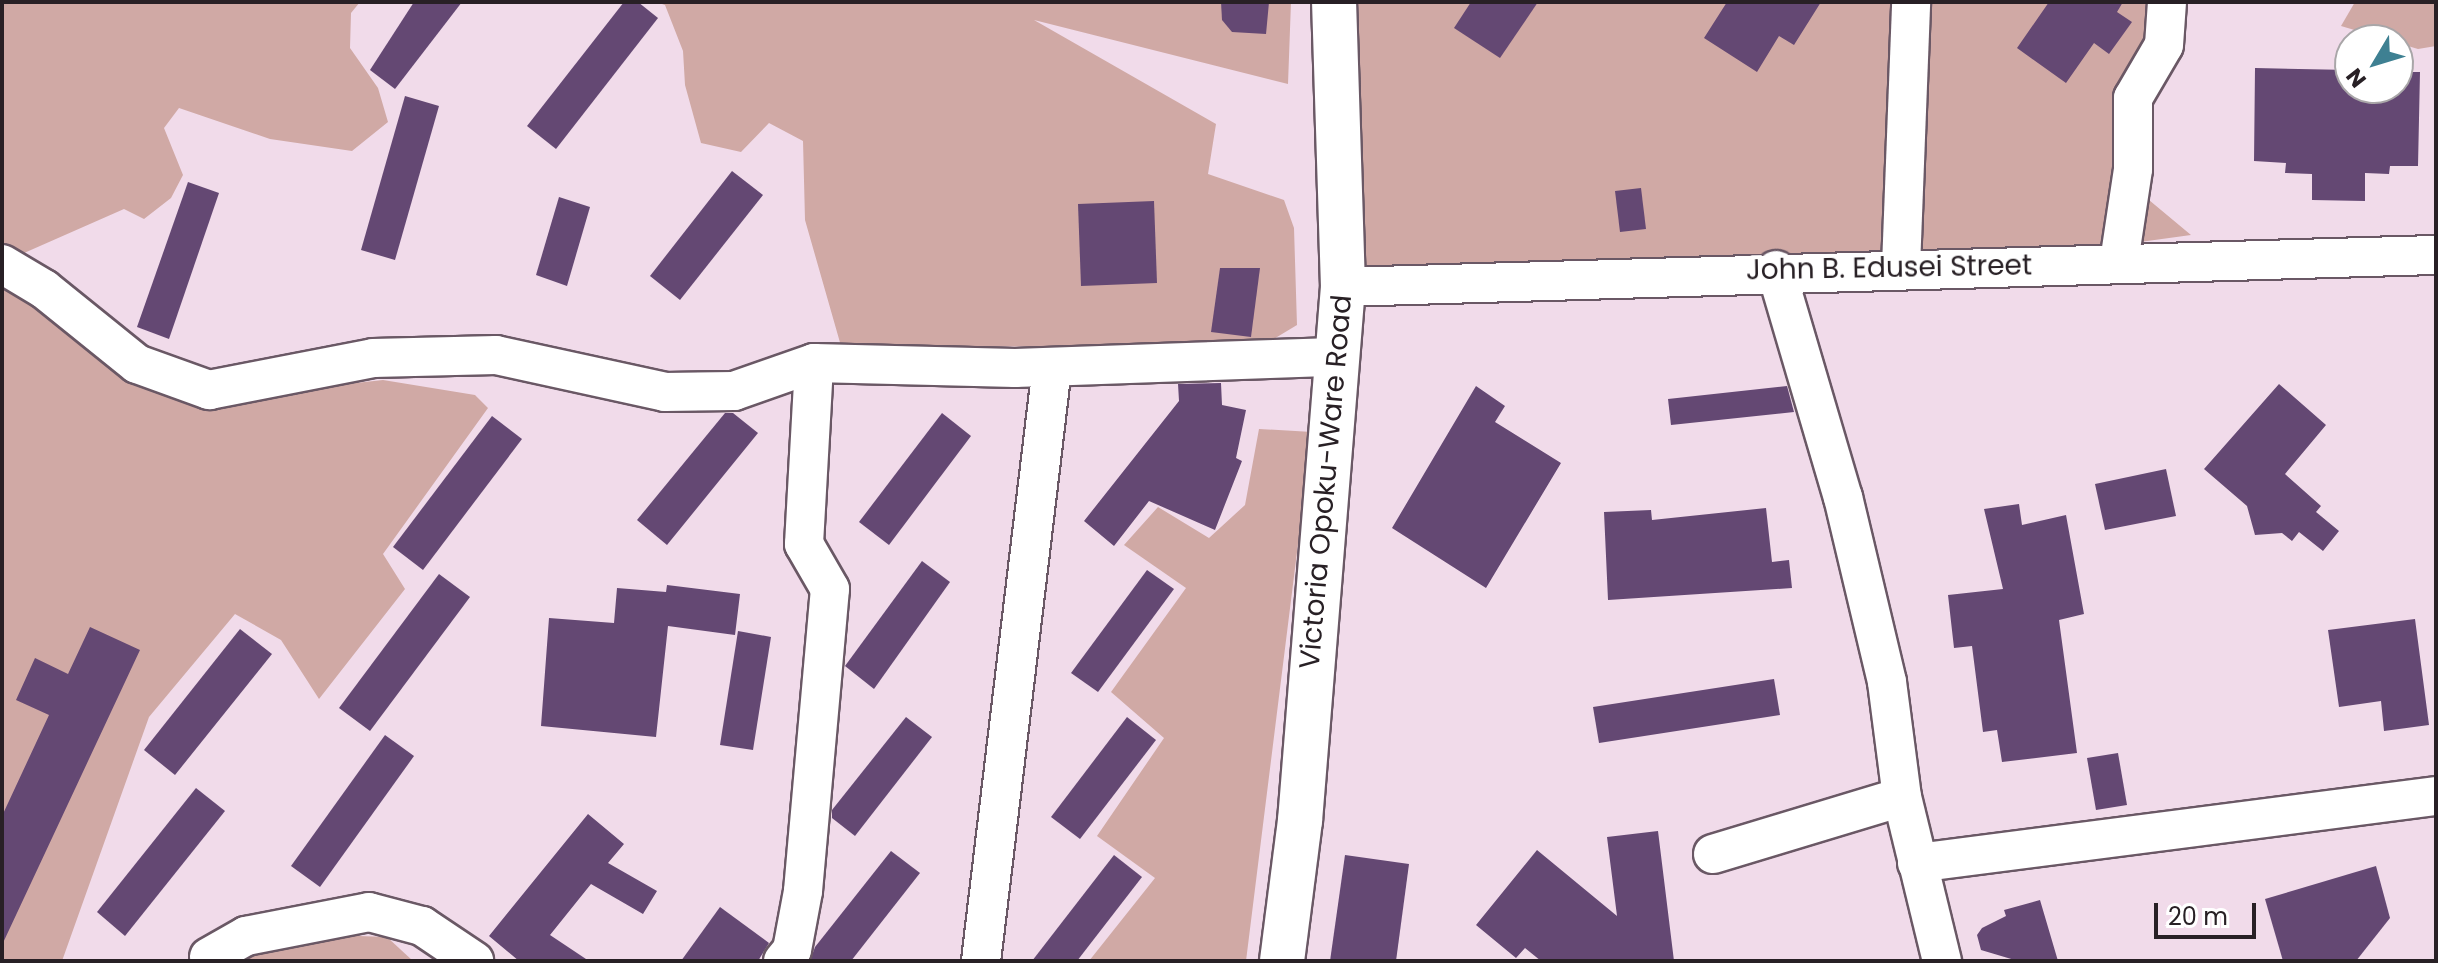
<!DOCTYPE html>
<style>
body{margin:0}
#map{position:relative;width:2438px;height:963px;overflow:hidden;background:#f1dbea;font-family:Poppins,sans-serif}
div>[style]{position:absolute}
.green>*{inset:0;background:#d0a9a5}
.building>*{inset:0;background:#644873}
.roads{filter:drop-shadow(2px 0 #6a5865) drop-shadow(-2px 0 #6a5865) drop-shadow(0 2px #6a5865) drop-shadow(0 -2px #6a5865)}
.street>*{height:38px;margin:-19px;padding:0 19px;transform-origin:19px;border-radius:19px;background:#fff}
.secondary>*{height:44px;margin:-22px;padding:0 22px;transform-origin:22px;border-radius:22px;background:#fff}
span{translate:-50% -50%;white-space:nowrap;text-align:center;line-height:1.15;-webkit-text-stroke:8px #fff;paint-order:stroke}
.street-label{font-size:28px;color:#282025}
.frame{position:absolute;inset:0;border:4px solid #282025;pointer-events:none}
.north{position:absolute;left:2334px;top:24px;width:80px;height:80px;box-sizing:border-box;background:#fff;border:2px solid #a9a6a8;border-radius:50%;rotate:232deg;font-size:22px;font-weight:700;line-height:32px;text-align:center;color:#282025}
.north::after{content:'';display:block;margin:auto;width:28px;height:36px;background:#3e8092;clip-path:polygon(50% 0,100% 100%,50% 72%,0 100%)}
.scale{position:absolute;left:2154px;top:903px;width:102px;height:36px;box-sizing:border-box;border:4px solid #282025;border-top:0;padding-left:10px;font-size:24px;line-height:28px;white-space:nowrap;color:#282025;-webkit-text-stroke:6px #fff;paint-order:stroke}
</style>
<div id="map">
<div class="green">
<div style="clip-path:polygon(2px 2px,360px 2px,351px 13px,350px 48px,378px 88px,388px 122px,352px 151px,270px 139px,179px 108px,164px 128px,183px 175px,171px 198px,144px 219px,124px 209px,15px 257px,2px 249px)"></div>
<div style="clip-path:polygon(656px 2px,1291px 2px,1288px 84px,1034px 20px,1216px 124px,1208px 174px,1284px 200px,1294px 228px,1297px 325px,1267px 343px,1232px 347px,841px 346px,805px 220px,803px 141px,769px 123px,741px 152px,701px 143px,685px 85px,683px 51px,665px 5px)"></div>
<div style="clip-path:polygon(1357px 2px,2172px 2px,2122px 78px,2122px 136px,2149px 200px,2191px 235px,2118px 245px,1945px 254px,1699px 283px,1666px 299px,1558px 293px,1356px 270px)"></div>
<div style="clip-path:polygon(2355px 2px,2436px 2px,2436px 46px,2418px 49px,2341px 26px)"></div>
<div style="clip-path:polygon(2px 282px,192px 401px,383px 380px,475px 395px,488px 408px,383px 554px,405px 589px,319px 699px,281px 640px,235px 614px,149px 717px,62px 961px,2px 961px)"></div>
<div style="clip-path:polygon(1259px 429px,1312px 432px,1246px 961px,1089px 961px,1155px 878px,1097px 836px,1164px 738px,1111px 692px,1186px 588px,1124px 545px,1158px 507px,1209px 538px,1245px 505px)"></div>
<div style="clip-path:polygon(331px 935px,387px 937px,413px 961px,234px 961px,242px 953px)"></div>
</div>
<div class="building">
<div style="clip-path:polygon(414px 2px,462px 2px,395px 89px,370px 70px)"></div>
<div style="clip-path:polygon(624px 2px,638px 2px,658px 18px,556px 149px,527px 126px)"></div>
<div style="clip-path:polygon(1221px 2px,1269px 2px,1266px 34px,1232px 32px,1222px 20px)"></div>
<div style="clip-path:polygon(1471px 2px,1538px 2px,1500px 58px,1454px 28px)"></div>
<div style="clip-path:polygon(1727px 2px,1821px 2px,1794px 45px,1779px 36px,1757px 72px,1704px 38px)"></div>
<div style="clip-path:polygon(2049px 2px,2123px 2px,2117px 12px,2132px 22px,2109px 54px,2094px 43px,2066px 83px,2017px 48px)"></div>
<div style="clip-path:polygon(2255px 68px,2350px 70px,2350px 88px,2398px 88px,2398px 72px,2420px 72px,2418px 166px,2390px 166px,2389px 174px,2365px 173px,2365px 201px,2312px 200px,2312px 174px,2285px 173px,2286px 163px,2254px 161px)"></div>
<div style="clip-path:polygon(405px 96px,439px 106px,395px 260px,361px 250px)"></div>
<div style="clip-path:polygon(732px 171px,763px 195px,680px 300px,650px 276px)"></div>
<div style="clip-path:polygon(188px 182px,219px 193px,169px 339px,137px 327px)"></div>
<div style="clip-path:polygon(1641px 188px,1646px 229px,1620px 232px,1615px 191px)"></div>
<div style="clip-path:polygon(559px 197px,590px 207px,567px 286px,536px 275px)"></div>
<div style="clip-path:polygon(1154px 201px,1157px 283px,1081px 286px,1078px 204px)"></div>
<div style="clip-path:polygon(1220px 268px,1260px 268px,1251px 337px,1211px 332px)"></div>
<div style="clip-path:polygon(1221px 383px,1222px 405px,1246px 410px,1236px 458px,1242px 461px,1215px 530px,1149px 501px,1114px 546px,1084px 521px,1179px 401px,1178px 384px)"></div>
<div style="clip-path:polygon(2279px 384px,2326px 425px,2285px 474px,2321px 506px,2316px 512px,2339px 531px,2323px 551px,2299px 532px,2292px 541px,2282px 533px,2255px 535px,2247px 506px,2204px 469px)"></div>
<div style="clip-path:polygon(1476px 386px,1505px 406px,1495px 422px,1561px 463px,1486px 588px,1392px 528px)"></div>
<div style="clip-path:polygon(1787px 386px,1794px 412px,1671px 425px,1668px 399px)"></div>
<div style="clip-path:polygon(725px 413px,733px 413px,758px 433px,667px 545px,637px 520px)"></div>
<div style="clip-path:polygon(942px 413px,971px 436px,889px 545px,859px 522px)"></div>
<div style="clip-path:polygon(492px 416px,522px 439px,423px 570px,393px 547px)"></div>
<div style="clip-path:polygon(2166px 469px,2176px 516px,2105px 530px,2095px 484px)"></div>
<div style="clip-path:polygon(2019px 504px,2022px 525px,2066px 515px,2084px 614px,2059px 620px,2077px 753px,2002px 762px,1997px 730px,1983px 732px,1972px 646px,1954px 648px,1948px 595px,2003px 589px,1984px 509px)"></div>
<div style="clip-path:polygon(1766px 508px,1772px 562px,1789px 560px,1792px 588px,1608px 600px,1604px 512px,1651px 510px,1652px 520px)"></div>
<div style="clip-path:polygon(922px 561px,950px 582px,874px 689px,845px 666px)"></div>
<div style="clip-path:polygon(1147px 570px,1174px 589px,1098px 692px,1071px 673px)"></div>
<div style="clip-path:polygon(439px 574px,470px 597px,370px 731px,339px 708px)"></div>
<div style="clip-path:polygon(667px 585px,740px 594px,735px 635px,668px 626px,656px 737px,541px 726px,549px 618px,614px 623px,617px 588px,666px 592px)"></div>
<div style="clip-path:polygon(2415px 619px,2429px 725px,2384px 731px,2381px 701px,2339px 707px,2328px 630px)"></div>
<div style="clip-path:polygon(90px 627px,140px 650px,2px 945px,2px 816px,49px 715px,16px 700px,35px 658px,68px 674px)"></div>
<div style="clip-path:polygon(240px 629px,272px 654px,175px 775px,144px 750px)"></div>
<div style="clip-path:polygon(738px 631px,771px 637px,753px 750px,720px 745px)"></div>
<div style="clip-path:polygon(1774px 679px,1780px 715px,1599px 743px,1593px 707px)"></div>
<div style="clip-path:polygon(906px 717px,932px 737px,855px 836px,832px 818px,832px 810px)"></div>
<div style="clip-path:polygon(1127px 717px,1156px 740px,1080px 839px,1051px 817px)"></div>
<div style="clip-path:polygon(385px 735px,414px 756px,320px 887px,291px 866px)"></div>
<div style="clip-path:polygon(2118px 753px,2127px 805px,2096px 810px,2087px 758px)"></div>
<div style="clip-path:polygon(196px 788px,225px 811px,125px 936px,97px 912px)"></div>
<div style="clip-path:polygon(588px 814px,624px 844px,608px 863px,657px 891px,643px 914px,591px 884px,550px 935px,589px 961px,519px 961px,489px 936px)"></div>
<div style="clip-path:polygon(1658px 831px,1674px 961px,1541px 961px,1525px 948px,1516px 958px,1476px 925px,1537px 850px,1617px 916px,1607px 837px)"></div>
<div style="clip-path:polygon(891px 851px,920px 873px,851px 961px,810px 961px,815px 947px)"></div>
<div style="clip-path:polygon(1114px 855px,1142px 877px,1077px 961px,1032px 961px)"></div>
<div style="clip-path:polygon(1345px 855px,1409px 864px,1396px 961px,1330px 961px)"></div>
<div style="clip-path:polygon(2376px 866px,2390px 918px,2356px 961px,2283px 961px,2265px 899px)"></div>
<div style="clip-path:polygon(2040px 900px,2058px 961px,2018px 961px,1981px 950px,1977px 935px,1982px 928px,2006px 916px,2004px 910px)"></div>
<div style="clip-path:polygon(720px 907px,769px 943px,758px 961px,681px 961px)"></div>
</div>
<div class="roads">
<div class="street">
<div style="left:2119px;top:262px;width:94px;rotate:-81.4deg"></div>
<div style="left:2133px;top:169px;width:71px;rotate:-90deg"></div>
<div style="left:2133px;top:98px;width:61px;rotate:-59.7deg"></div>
<div style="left:2164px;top:45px;width:43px;rotate:-86deg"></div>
<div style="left:2px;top:264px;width:49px;rotate:30.8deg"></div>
<div style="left:44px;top:289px;width:119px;rotate:38.9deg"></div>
<div style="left:137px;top:364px;width:77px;rotate:19.9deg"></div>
<div style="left:209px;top:390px;width:167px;rotate:-11deg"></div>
<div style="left:373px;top:358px;width:123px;rotate:-1.4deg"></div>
<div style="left:496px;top:355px;width:173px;rotate:12.3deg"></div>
<div style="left:665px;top:392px;width:69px;rotate:-0.8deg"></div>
<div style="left:734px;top:391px;width:85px;rotate:-19.3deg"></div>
<div style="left:814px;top:363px;width:201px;rotate:1.4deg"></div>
<div style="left:1015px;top:368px;width:319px;rotate:-2deg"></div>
<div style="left:1901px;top:267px;width:265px;rotate:-87.8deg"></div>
<div style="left:1776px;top:270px;width:237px;rotate:73.6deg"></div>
<div style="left:1843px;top:497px;width:190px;rotate:76.6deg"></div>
<div style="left:1887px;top:682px;width:116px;rotate:82.6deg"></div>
<div style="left:1902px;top:797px;width:169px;rotate:76.3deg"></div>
<div style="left:1343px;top:287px;width:1093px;rotate:-1.68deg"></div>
<div style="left:1713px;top:854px;width:197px;rotate:-16.8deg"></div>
<div style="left:1917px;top:863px;width:523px;rotate:-7.36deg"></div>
<div style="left:209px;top:957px;width:43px;rotate:-29.6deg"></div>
<div style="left:246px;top:936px;width:125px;rotate:-11deg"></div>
<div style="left:369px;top:912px;width:55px;rotate:14.8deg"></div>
<div style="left:422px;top:926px;width:63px;rotate:33.9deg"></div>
<div style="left:783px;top:961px;width:14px;rotate:-51deg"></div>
<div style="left:792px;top:950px;width:60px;rotate:-79.4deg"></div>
<div style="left:803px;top:891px;width:303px;rotate:-84.9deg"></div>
<div style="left:830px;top:589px;width:52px;rotate:-120deg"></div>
<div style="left:804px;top:544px;width:181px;rotate:-86.8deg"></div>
<div style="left:981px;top:961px;width:598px;rotate:-83.18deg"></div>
</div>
<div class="secondary">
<div style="left:1282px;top:961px;width:141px;rotate:-82.7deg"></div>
<div style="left:1300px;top:821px;width:536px;rotate:-85.4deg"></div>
<div style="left:1343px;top:287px;width:285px;rotate:-91.8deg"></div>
</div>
</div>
<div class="street-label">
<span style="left:1889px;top:268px;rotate:-1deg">John B. Edusei Street</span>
<span style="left:1326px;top:482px;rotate:-85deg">Victoria Opoku-Ware Road</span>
</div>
<div class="frame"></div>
<div class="north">N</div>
<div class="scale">20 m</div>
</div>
